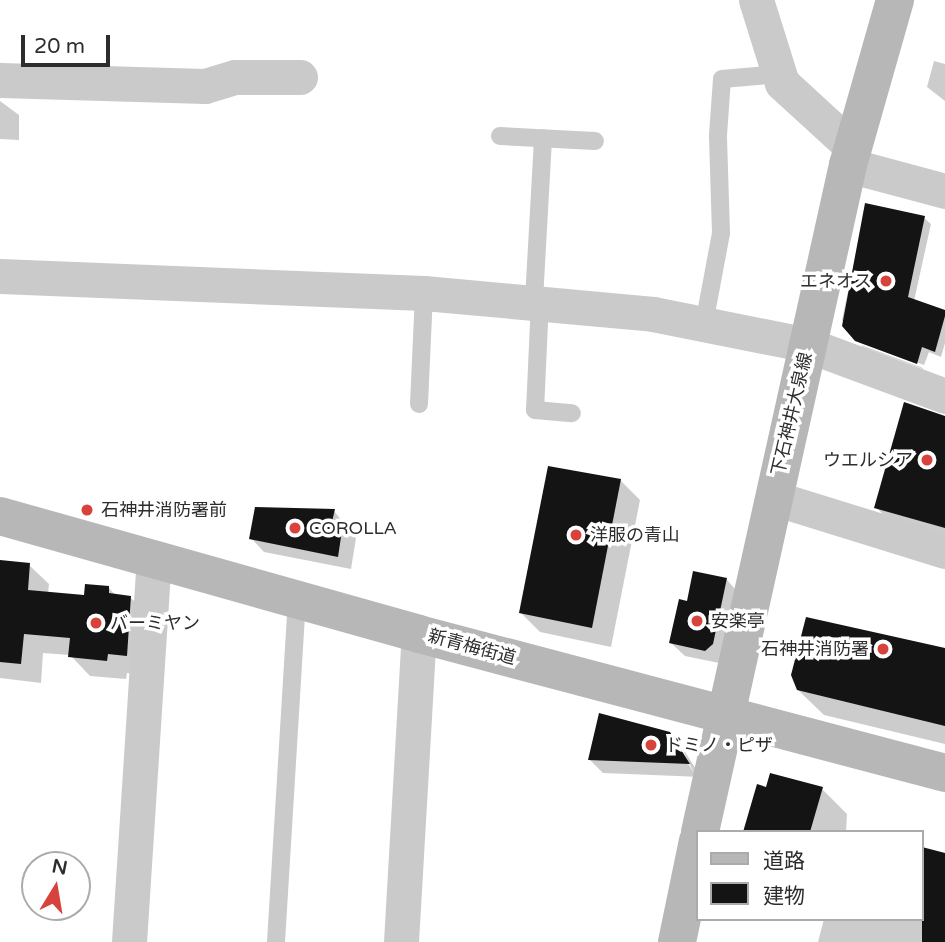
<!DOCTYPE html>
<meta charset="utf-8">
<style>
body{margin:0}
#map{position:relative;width:945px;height:942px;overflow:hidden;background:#fff;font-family:"Varela Round","Noto Sans JP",sans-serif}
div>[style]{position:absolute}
.shadow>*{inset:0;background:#0003}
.building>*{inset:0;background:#141414}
.lane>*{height:18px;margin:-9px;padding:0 9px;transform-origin:9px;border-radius:9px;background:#cacaca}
.street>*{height:35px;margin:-17.5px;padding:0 17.5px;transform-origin:17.5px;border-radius:17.5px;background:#cacaca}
.secondary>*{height:38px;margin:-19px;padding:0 19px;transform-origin:19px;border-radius:19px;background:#b7b7b7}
.dots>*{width:19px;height:19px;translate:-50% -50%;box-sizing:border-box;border:4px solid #fff;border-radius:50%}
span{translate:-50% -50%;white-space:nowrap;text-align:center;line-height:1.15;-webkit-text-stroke:7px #fff;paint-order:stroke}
.poi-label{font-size:18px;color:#2d2d2d}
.right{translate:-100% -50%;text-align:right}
.left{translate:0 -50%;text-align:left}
.street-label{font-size:18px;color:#2d2d2d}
.legend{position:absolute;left:696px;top:830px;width:228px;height:91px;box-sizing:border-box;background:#fff;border:2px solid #ababab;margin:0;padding:9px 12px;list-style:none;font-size:21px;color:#2d2d2d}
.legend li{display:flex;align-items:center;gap:14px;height:35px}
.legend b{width:35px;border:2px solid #ababab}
.north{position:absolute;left:21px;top:851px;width:70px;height:70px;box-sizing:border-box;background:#fff;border:2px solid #ababab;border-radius:50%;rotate:11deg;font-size:19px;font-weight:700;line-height:28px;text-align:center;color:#2d2d2d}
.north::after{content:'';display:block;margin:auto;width:24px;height:32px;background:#d8423c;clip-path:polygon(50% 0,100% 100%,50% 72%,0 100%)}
.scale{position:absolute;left:21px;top:35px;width:89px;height:32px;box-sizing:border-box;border:4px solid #2d2d2d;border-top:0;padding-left:9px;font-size:21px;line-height:24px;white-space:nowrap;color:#2d2d2d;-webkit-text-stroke:5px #fff;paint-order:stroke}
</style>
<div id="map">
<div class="shadow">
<div style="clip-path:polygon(934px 61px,945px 64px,945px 101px,927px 87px)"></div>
<div style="clip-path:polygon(0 101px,19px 115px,19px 140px,0 139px)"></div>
<div style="clip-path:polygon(866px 205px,924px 218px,931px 224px,914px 301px,945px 312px,945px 343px,941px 357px,929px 352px,924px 365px,856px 340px,842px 320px)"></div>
<div style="clip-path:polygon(861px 345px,923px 368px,923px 369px,863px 347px)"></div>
<div style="clip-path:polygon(945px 416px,945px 541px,895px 527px,876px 507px,938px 417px)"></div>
<div style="clip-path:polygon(620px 480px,640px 500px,611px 647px,540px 632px,521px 613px)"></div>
<div style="clip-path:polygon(334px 511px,356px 538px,351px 569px,264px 552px,251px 538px)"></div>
<div style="clip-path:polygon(0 562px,29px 565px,49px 584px,48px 593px,86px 597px,109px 588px,116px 596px,131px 598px,150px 617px,146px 675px,127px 673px,126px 679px,90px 676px,70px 655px,43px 653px,41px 683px,0 678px)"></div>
<div style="clip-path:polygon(726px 579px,739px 593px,719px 663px,685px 656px,671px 643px,688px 603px)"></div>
<div style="clip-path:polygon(945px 649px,945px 744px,824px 715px,798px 690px)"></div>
<div style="clip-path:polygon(669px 733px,694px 773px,680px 744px,701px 777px,603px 773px,590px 760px)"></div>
<div style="clip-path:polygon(767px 789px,822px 789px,847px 814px,846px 832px,745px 832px)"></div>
<div style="clip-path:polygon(945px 855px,945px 942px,818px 942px,824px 919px,922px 919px)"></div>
</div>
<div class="building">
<div style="clip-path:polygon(865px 203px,925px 216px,908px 297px,945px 310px,945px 316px,935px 352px,922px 347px,917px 364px,855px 341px,842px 326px)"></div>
<div style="clip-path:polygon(904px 402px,945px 416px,945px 528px,874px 508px)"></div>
<div style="clip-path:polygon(548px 466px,621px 479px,592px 628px,519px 613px)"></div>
<div style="clip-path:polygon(255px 507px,335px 509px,332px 522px,343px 524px,338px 557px,249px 539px)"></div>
<div style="clip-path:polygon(0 560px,30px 563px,28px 590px,84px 595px,85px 584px,109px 586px,109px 593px,131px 596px,127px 656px,108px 654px,107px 661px,68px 657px,70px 638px,24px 634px,21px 664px,0 662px)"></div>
<div style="clip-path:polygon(693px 571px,727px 578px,713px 644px,705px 651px,669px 643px,679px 599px,687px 601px)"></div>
<div style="clip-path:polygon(806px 617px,945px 648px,945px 726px,797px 690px,791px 675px)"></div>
<div style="clip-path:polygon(599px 713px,670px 732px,690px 764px,588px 760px)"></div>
<div style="clip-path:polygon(770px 773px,823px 787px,810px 832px,743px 832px,757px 784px,766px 787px)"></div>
<div style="clip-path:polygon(922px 847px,945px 853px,945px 942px,922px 942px)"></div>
</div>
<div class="lane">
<div style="left:500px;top:136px;width:95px;rotate:3deg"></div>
<div style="left:534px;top:300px;width:162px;rotate:-86.8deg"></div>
<div style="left:540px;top:301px;width:109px;rotate:92.6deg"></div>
<div style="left:535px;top:410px;width:37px;rotate:5deg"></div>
<div style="left:704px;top:324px;width:93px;rotate:-79.4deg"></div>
<div style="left:721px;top:233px;width:98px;rotate:-91.8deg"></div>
<div style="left:718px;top:135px;width:56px;rotate:-85.9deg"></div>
<div style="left:722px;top:79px;width:58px;rotate:-4.9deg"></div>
<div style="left:419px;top:404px;width:111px;rotate:-87.4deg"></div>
<div style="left:276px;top:942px;width:343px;rotate:-86.5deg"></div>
</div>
<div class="street">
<div style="left:756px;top:0;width:87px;rotate:72.6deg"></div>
<div style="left:782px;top:83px;width:96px;rotate:42.5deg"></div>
<div style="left:0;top:80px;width:205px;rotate:1.7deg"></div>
<div style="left:205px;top:86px;width:31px;rotate:-17deg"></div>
<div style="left:235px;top:77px;width:65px"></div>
<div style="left:848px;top:165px;width:100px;rotate:15deg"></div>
<div style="left:0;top:276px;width:424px;rotate:2.3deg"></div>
<div style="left:424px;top:293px;width:230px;rotate:5.2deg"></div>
<div style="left:653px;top:314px;width:158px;rotate:11.3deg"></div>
<div style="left:808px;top:345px;width:146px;rotate:20.4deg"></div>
<div style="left:774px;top:498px;width:179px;rotate:17.2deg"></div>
<div style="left:129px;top:942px;width:385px;rotate:-86.3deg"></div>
<div style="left:401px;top:942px;width:309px;rotate:-86.7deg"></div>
</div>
<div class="secondary">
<div style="left:0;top:516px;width:435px;rotate:15.7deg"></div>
<div style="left:419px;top:634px;width:544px;rotate:14.8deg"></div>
<div style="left:700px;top:832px;width:683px;rotate:-77.49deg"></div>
<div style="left:848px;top:165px;width:172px;rotate:-74.1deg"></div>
<div style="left:677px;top:942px;width:103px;rotate:-78.3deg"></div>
</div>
<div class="dots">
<div style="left:886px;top:281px;background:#d8423c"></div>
<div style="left:927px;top:460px;background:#d8423c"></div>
<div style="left:87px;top:510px;background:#d8423c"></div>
<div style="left:295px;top:528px;background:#d8423c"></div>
<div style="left:576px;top:535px;background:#d8423c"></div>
<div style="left:697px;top:621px;background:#d8423c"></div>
<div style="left:96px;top:623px;background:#d8423c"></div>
<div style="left:883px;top:649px;background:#d8423c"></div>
<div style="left:651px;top:745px;background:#d8423c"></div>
</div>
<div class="poi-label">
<span class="right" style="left:872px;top:281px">エネオス</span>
<span class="right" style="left:913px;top:460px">ウエルシア</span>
<span class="left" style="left:101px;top:510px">石神井消防署前</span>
<span class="left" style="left:309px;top:528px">COROLLA</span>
<span class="left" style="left:590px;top:535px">洋服の青山</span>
<span class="left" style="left:711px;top:621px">安楽亭</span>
<span class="left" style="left:110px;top:623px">バーミヤン</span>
<span class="right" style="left:869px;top:649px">石神井消防署</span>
<span class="left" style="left:665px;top:745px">ドミノ・ピザ</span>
</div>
<div class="street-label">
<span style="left:792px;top:414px;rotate:-77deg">下石神井大泉線</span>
<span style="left:472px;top:647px;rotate:15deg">新青梅街道</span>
</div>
<ul class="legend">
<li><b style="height:9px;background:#b7b7b7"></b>道路</li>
<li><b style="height:19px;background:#141414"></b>建物</li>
</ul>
<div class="north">N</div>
<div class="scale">20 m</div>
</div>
